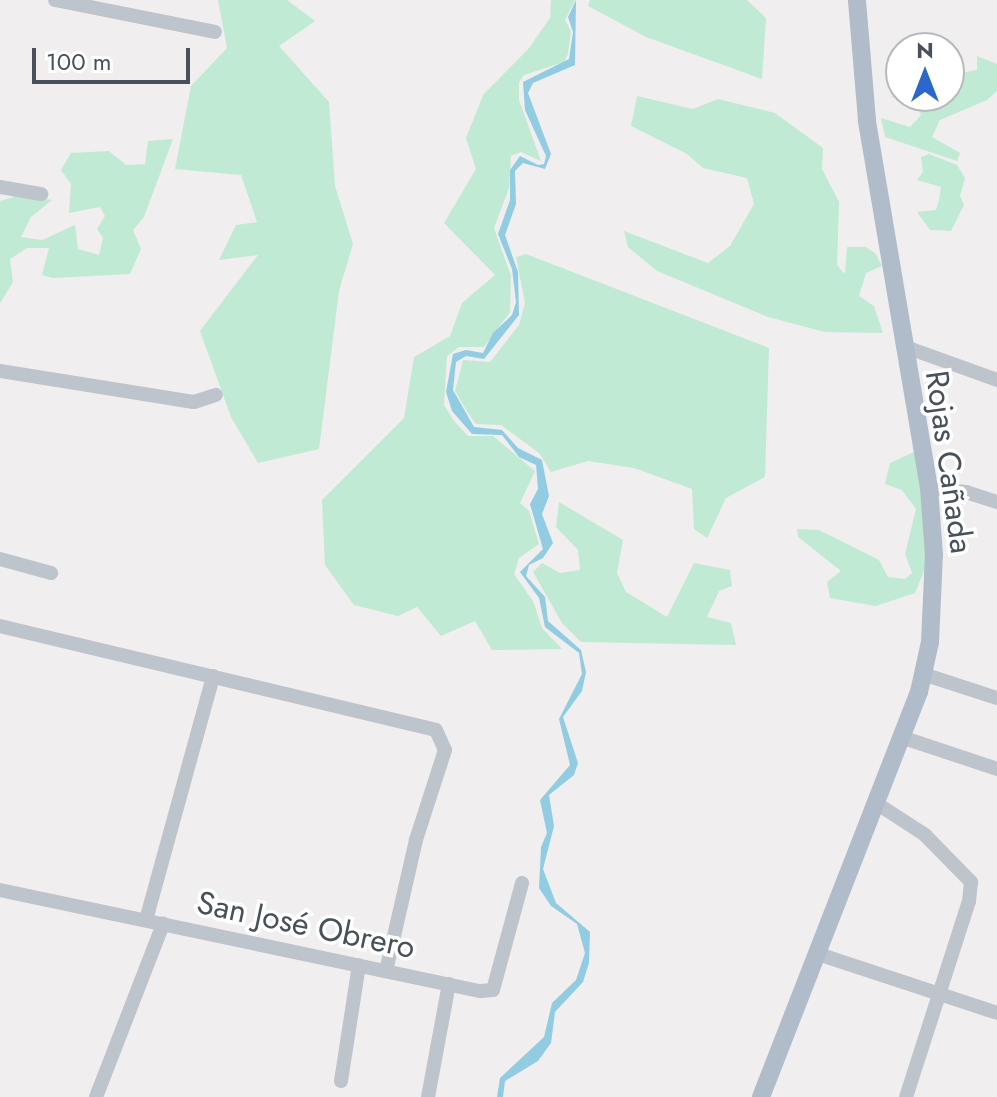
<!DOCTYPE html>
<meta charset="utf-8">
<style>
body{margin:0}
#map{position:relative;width:997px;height:1097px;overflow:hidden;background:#f0eeee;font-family:Jost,sans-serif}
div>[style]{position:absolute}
.green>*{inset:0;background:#c1ead4}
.water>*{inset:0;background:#92cce2}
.minor>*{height:14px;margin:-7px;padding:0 7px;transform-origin:7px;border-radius:7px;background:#bec4cc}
.major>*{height:18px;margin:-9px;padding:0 9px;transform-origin:9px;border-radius:9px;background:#b1bcca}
span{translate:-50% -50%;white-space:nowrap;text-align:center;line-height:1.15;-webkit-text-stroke:7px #fff;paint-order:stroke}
.street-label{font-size:32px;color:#485059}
.north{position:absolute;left:885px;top:32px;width:80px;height:80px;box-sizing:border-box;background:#fff;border:2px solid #b6b9bd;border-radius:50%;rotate:0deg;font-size:22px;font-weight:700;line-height:32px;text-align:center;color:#485059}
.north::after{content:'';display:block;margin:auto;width:28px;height:36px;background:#2c67cd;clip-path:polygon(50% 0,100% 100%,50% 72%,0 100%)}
.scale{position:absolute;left:32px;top:48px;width:158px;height:36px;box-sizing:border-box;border:4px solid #485059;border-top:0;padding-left:10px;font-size:24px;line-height:28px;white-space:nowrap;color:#485059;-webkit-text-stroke:6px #fff;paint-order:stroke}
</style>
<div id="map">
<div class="green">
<div style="clip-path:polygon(218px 0,287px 0,315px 21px,279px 46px,329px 102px,335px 186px,353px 244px,339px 291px,319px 449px,258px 463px,231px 417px,200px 331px,258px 255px,219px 260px,236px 225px,257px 222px,241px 175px,175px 169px,191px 86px,227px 48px)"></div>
<div style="clip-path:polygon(551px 0,575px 0,565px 20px,571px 31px,568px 54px,564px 62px,524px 75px,519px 82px,519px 100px,541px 161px,521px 152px,511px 156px,509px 188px,494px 228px,511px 276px,510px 312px,484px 347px,459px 347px,447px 356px,444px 405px,454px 421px,468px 436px,493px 436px,535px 471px,520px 503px,529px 511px,539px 544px,519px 558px,514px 574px,533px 601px,542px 628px,562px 649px,492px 650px,475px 621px,441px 636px,417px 607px,398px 616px,354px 605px,325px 565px,322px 500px,404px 418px,414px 357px,450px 336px,462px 303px,495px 275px,444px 223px,476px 169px,466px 138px,483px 95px,529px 48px,550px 18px)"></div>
<div style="clip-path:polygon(590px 0,747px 0,766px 18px,762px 79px,646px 37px,588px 6px)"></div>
<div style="clip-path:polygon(977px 56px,997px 64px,997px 91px,987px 100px,940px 120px,932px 137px,960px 153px,957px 161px,885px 137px,881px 118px,910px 127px,921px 115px,917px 107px,891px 97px,901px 91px,901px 96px,949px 96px,949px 75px,977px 70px)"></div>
<div style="clip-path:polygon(637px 96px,693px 109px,718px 99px,775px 113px,823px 148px,822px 169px,839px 202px,837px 265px,845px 274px,847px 247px,866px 247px,876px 254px,882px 266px,866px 273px,859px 296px,874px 306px,883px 333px,825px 332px,768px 317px,657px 271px,628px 247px,624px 231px,708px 263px,730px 246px,754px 204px,747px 178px,703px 168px,687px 154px,631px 126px)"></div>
<div style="clip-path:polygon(173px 139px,144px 217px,133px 230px,141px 249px,130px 274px,53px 278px,42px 275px,49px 248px,27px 248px,10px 259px,13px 282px,0 303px,0 201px,20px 195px,52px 200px,31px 217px,21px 237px,42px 240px,75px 225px,78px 249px,99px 255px,103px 238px,97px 229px,105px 216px,100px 207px,69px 213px,71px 184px,61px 170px,71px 153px,109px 151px,126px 165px,145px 164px,148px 141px)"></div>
<div style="clip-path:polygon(929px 154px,957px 165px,965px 178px,960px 196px,964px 205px,951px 231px,930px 230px,917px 212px,936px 210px,939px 200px,941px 187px,917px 180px,923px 172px,921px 157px)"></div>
<div style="clip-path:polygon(526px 254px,769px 348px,765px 477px,726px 498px,707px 538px,694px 529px,692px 489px,634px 468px,588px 461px,551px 472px,539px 453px,501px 425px,476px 424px,468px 413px,455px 391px,463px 360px,490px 362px,519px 325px,525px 303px,516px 257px)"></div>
<div style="clip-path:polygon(916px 451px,930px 557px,915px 593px,876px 606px,830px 598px,827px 582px,841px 571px,798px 537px,797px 529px,819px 530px,879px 560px,888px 577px,905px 579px,912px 573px,905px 554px,916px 509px,902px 490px,885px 484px,890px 463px)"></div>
<div style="clip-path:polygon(559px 502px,623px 540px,617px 573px,626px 592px,667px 617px,694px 563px,730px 570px,732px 586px,719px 591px,707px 617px,731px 623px,736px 645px,581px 642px,562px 623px,533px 572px,542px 563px,560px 573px,580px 570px,578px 550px,556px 527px)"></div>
</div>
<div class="water">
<div style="clip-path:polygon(576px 0,575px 65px,533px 83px,528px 93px,551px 154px,545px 169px,523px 163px,515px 171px,516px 204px,505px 235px,518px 272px,519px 315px,484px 359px,466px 356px,456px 362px,453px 390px,474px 427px,502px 430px,518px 448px,542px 460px,549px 496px,542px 514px,553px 543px,543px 558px,529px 565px,526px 576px,545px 597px,548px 621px,581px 650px,586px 672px,582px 691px,563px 717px,578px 763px,574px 775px,549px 795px,554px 826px,543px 869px,556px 903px,590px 932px,589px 963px,583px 982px,555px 1012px,551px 1043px,538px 1061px,505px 1081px,503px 1097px,497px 1097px,500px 1078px,544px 1037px,552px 1003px,576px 980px,585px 953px,577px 924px,551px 906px,539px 888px,541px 847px,547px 833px,540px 800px,570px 765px,559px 719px,582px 674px,579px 653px,545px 627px,539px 598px,520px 572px,543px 549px,530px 504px,538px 489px,536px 465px,519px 457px,502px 435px,472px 434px,452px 411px,446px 392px,453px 354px,466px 350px,483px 353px,493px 333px,512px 315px,516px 302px,512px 269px,498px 234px,510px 200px,510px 170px,520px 156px,538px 165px,544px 164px,546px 156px,525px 110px,523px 82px,569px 59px,573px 32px,568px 17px)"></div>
</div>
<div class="minor">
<div style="left:55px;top:0;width:163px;rotate:11.3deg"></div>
<div style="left:0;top:187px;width:42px;rotate:9.7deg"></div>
<div style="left:903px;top:346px;width:100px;rotate:19.9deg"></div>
<div style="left:0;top:371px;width:196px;rotate:9.1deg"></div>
<div style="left:194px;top:402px;width:23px;rotate:-18deg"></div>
<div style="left:929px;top:488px;width:37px;rotate:6deg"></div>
<div style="left:966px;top:492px;width:33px;rotate:18deg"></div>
<div style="left:0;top:559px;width:53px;rotate:15.4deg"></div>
<div style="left:0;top:626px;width:448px;rotate:13.4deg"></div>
<div style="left:436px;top:730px;width:22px;rotate:66deg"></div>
<div style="left:445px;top:750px;width:95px;rotate:107.9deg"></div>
<div style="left:416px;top:840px;width:134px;rotate:102.9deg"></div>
<div style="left:923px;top:674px;width:78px;rotate:18deg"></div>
<div style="left:901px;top:737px;width:101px;rotate:18.4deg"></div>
<div style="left:876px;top:803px;width:59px;rotate:33.1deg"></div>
<div style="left:925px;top:835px;width:66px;rotate:45.6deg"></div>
<div style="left:971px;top:882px;width:19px;rotate:96deg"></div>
<div style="left:969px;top:901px;width:206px;rotate:107.8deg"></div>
<div style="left:0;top:890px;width:491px;rotate:11.9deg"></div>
<div style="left:481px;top:991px;width:12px;rotate:-5deg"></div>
<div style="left:493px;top:990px;width:111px;rotate:-74.8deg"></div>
<div style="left:146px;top:920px;width:253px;rotate:-74.6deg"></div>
<div style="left:818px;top:954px;width:188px;rotate:18.2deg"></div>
<div style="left:341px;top:1081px;width:117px;rotate:-81.2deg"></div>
<div style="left:96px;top:1097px;width:186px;rotate:-68.8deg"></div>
<div style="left:428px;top:1097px;width:115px;rotate:-79.5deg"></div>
</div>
<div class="major">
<div style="left:761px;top:1097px;width:435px;rotate:-68.7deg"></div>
<div style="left:919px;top:692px;width:51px;rotate:-77.6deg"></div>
<div style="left:930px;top:642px;width:87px;rotate:-87.4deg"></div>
<div style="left:934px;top:555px;width:67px;rotate:-94.3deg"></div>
<div style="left:929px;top:488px;width:373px;rotate:-99.6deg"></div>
<div style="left:867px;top:120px;width:120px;rotate:-94.8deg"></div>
</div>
<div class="street-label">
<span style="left:949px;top:462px;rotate:82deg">Rojas Cañada</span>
<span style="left:306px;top:925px;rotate:12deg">San José Obrero</span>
</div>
<div class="north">N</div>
<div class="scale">100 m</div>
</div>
